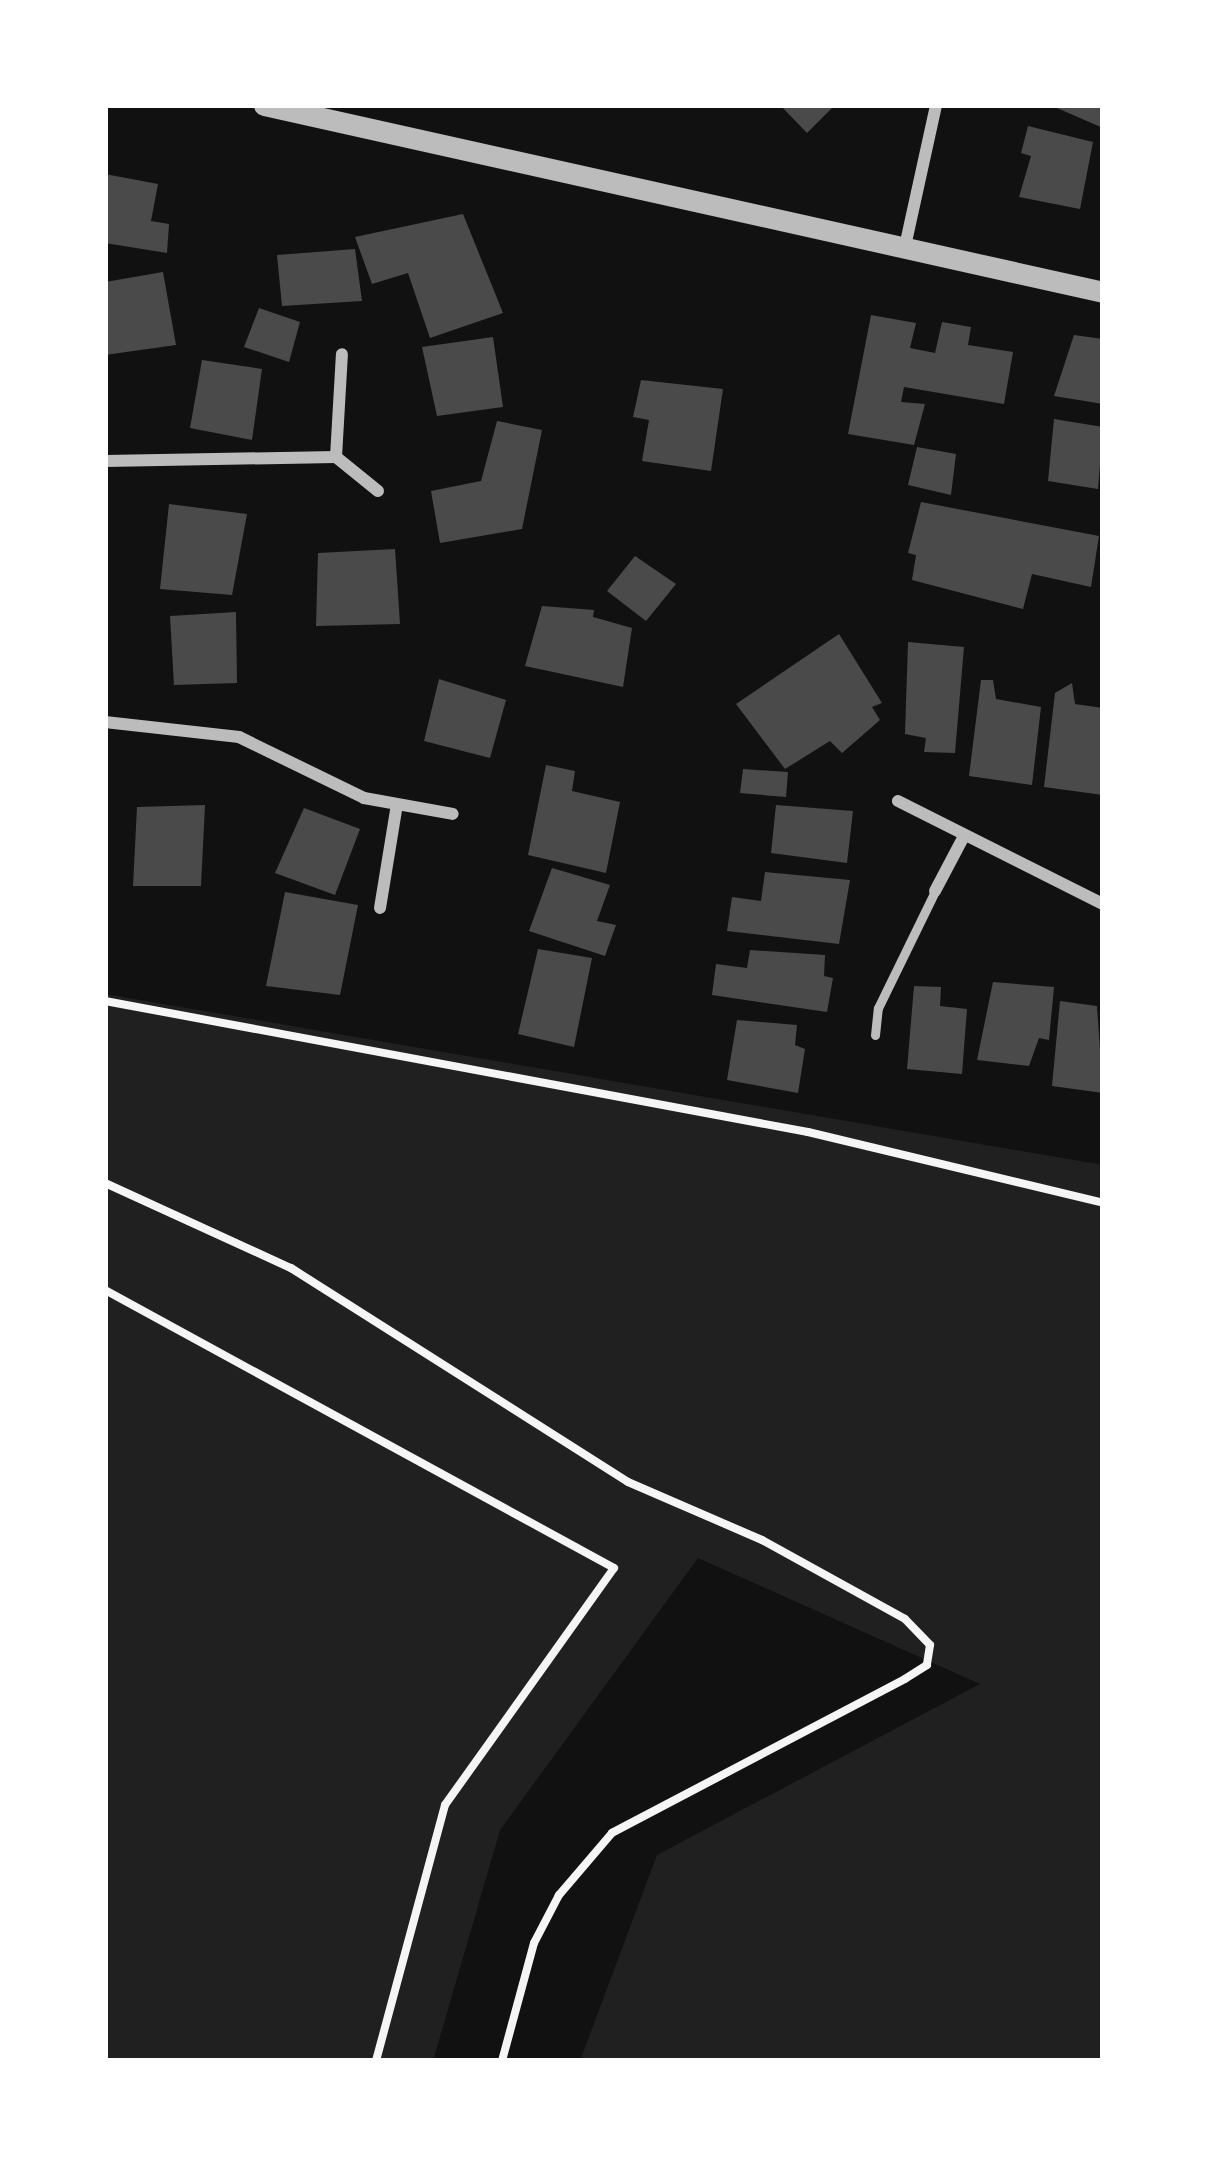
<!DOCTYPE html>
<style>
body{margin:0}
#map{position:relative;width:1208px;height:2166px;overflow:hidden;background:#111;font-family:"DejaVu Sans",sans-serif}
div>[style]{position:absolute}
.green>*{inset:0;background:#202020}
.building>*{inset:0;background:#4a4a4a}
.path>*{height:8px;margin:-4px;padding:0 4px;transform-origin:4px;border-radius:4px;background:#f5f5f5}
.service>*{height:9px;margin:-4.5px;padding:0 4.5px;transform-origin:4.5px;border-radius:4.5px;background:#bcbcbc}
.minor>*{height:12px;margin:-6px;padding:0 6px;transform-origin:6px;border-radius:6px;background:#bcbcbc}
.tertiary>*{height:21px;margin:-10.5px;padding:0 10.5px;transform-origin:10.5px;border-radius:10.5px;background:#bcbcbc}
span{translate:-50% -50%;white-space:nowrap;text-align:center;line-height:1.15;-webkit-text-stroke:12px #fff;paint-order:stroke}
.frame{position:absolute;inset:0;border:108px solid #fff;pointer-events:none}
</style>
<div id="map">
<div class="green">
<div style="clip-path:polygon(105px 994px,1103px 1165px,1103px 2061px,580px 2061px,657px 1855px,980px 1684px,698px 1558px,500px 1830px,433px 2061px,105px 2061px)"></div>
</div>
<div class="building">
<div style="clip-path:polygon(780px 105px,835px 105px,807px 133px)"></div>
<div style="clip-path:polygon(1050px 105px,1103px 105px,1103px 128px)"></div>
<div style="clip-path:polygon(1028px 126px,1093px 142px,1080px 209px,1019px 197px,1031px 156px,1021px 153px)"></div>
<div style="clip-path:polygon(105px 174px,158px 184px,151px 221px,169px 224px,167px 253px,105px 243px)"></div>
<div style="clip-path:polygon(463px 214px,503px 313px,430px 338px,408px 273px,372px 284px,355px 237px)"></div>
<div style="clip-path:polygon(355px 249px,362px 301px,282px 306px,277px 255px)"></div>
<div style="clip-path:polygon(163px 272px,176px 345px,105px 355px,105px 282px)"></div>
<div style="clip-path:polygon(259px 308px,300px 322px,289px 362px,244px 347px)"></div>
<div style="clip-path:polygon(871px 315px,916px 323px,910px 348px,935px 353px,942px 322px,971px 327px,968px 345px,1013px 352px,1004px 404px,904px 387px,901px 402px,925px 404px,914px 445px,848px 434px)"></div>
<div style="clip-path:polygon(1074px 335px,1103px 339px,1103px 404px,1054px 396px)"></div>
<div style="clip-path:polygon(493px 337px,503px 407px,437px 416px,422px 347px)"></div>
<div style="clip-path:polygon(202px 360px,262px 369px,252px 440px,190px 428px)"></div>
<div style="clip-path:polygon(641px 380px,723px 389px,711px 471px,642px 461px,649px 420px,633px 417px)"></div>
<div style="clip-path:polygon(1054px 419px,1103px 427px,1098px 489px,1048px 481px)"></div>
<div style="clip-path:polygon(497px 421px,542px 430px,522px 529px,440px 543px,431px 491px,481px 481px)"></div>
<div style="clip-path:polygon(917px 447px,956px 454px,951px 495px,908px 485px)"></div>
<div style="clip-path:polygon(921px 502px,1099px 536px,1091px 587px,1032px 574px,1023px 609px,912px 580px,916px 555px,908px 553px)"></div>
<div style="clip-path:polygon(169px 504px,247px 514px,232px 595px,160px 589px)"></div>
<div style="clip-path:polygon(395px 549px,400px 624px,316px 626px,318px 553px)"></div>
<div style="clip-path:polygon(635px 556px,676px 584px,646px 621px,607px 591px)"></div>
<div style="clip-path:polygon(542px 606px,594px 610px,593px 617px,632px 628px,623px 687px,525px 666px)"></div>
<div style="clip-path:polygon(236px 612px,237px 683px,174px 685px,170px 616px)"></div>
<div style="clip-path:polygon(839px 634px,882px 703px,872px 707px,880px 720px,842px 753px,830px 741px,785px 769px,736px 704px)"></div>
<div style="clip-path:polygon(908px 642px,964px 647px,955px 753px,924px 752px,926px 738px,905px 734px)"></div>
<div style="clip-path:polygon(439px 679px,506px 700px,490px 758px,424px 741px)"></div>
<div style="clip-path:polygon(981px 680px,993px 680px,996px 699px,1041px 707px,1032px 785px,969px 776px)"></div>
<div style="clip-path:polygon(1072px 683px,1075px 704px,1103px 708px,1103px 795px,1044px 787px,1055px 693px)"></div>
<div style="clip-path:polygon(546px 765px,575px 771px,572px 791px,620px 802px,606px 873px,528px 855px)"></div>
<div style="clip-path:polygon(743px 769px,788px 772px,786px 797px,740px 793px)"></div>
<div style="clip-path:polygon(205px 805px,201px 886px,133px 886px,137px 807px)"></div>
<div style="clip-path:polygon(776px 805px,853px 811px,847px 863px,771px 853px)"></div>
<div style="clip-path:polygon(304px 808px,360px 829px,335px 895px,275px 873px)"></div>
<div style="clip-path:polygon(552px 868px,610px 885px,597px 921px,616px 925px,605px 956px,529px 931px)"></div>
<div style="clip-path:polygon(765px 872px,850px 880px,839px 944px,727px 931px,732px 897px,761px 901px)"></div>
<div style="clip-path:polygon(285px 892px,358px 905px,340px 995px,266px 986px)"></div>
<div style="clip-path:polygon(538px 949px,592px 958px,574px 1047px,518px 1034px)"></div>
<div style="clip-path:polygon(750px 950px,825px 955px,824px 976px,833px 978px,827px 1012px,712px 995px,716px 964px,747px 968px)"></div>
<div style="clip-path:polygon(993px 982px,1054px 987px,1049px 1040px,1039px 1038px,1029px 1066px,977px 1060px)"></div>
<div style="clip-path:polygon(914px 986px,941px 987px,940px 1006px,967px 1009px,962px 1074px,907px 1069px)"></div>
<div style="clip-path:polygon(1060px 1001px,1097px 1006px,1103px 1093px,1052px 1086px)"></div>
<div style="clip-path:polygon(737px 1020px,797px 1025px,795px 1045px,805px 1049px,798px 1093px,727px 1080px)"></div>
</div>
<div class="path">
<div style="left:105px;top:1001px;width:715px;rotate:10.56deg"></div>
<div style="left:808px;top:1132px;width:303px;rotate:13.5deg"></div>
<div style="left:105px;top:1183px;width:205px;rotate:24.6deg"></div>
<div style="left:291px;top:1268px;width:399px;rotate:32.4deg"></div>
<div style="left:628px;top:1482px;width:146px;rotate:23.4deg"></div>
<div style="left:762px;top:1540px;width:163px;rotate:28.9deg"></div>
<div style="left:905px;top:1619px;width:36px;rotate:46deg"></div>
<div style="left:930px;top:1645px;width:20px;rotate:99deg"></div>
<div style="left:927px;top:1665px;width:26px;rotate:148deg"></div>
<div style="left:905px;top:1679px;width:331px;rotate:152.3deg"></div>
<div style="left:612px;top:1833px;width:82px;rotate:130.5deg"></div>
<div style="left:559px;top:1895px;width:54px;rotate:117.5deg"></div>
<div style="left:534px;top:1943px;width:122px;rotate:105.2deg"></div>
<div style="left:105px;top:1290px;width:580px;rotate:28.64deg"></div>
<div style="left:614px;top:1568px;width:291px;rotate:125.5deg"></div>
<div style="left:445px;top:1805px;width:265px;rotate:105.1deg"></div>
</div>
<div class="service">
<div style="left:875px;top:1035px;width:27px;rotate:-84deg"></div>
<div style="left:878px;top:1008px;width:130px;rotate:-64deg"></div>
</div>
<div class="minor">
<div style="left:904px;top:251px;width:149px;rotate:-77.6deg"></div>
<div style="left:336px;top:457px;width:54px;rotate:39deg"></div>
<div style="left:105px;top:461px;width:231px;rotate:-1deg"></div>
<div style="left:336px;top:457px;width:103px;rotate:-86.7deg"></div>
<div style="left:105px;top:722px;width:135px;rotate:6.4deg"></div>
<div style="left:239px;top:737px;width:139px;rotate:26deg"></div>
<div style="left:364px;top:798px;width:90px;rotate:10.2deg"></div>
<div style="left:898px;top:801px;width:229px;rotate:26.7deg"></div>
<div style="left:935px;top:891px;width:60px;rotate:-62.2deg"></div>
<div style="left:380px;top:908px;width:105px;rotate:-80.7deg"></div>
</div>
<div class="tertiary">
<div style="left:264px;top:105px;width:860px;rotate:12.56deg"></div>
</div>
<div class="frame"></div>
</div>
